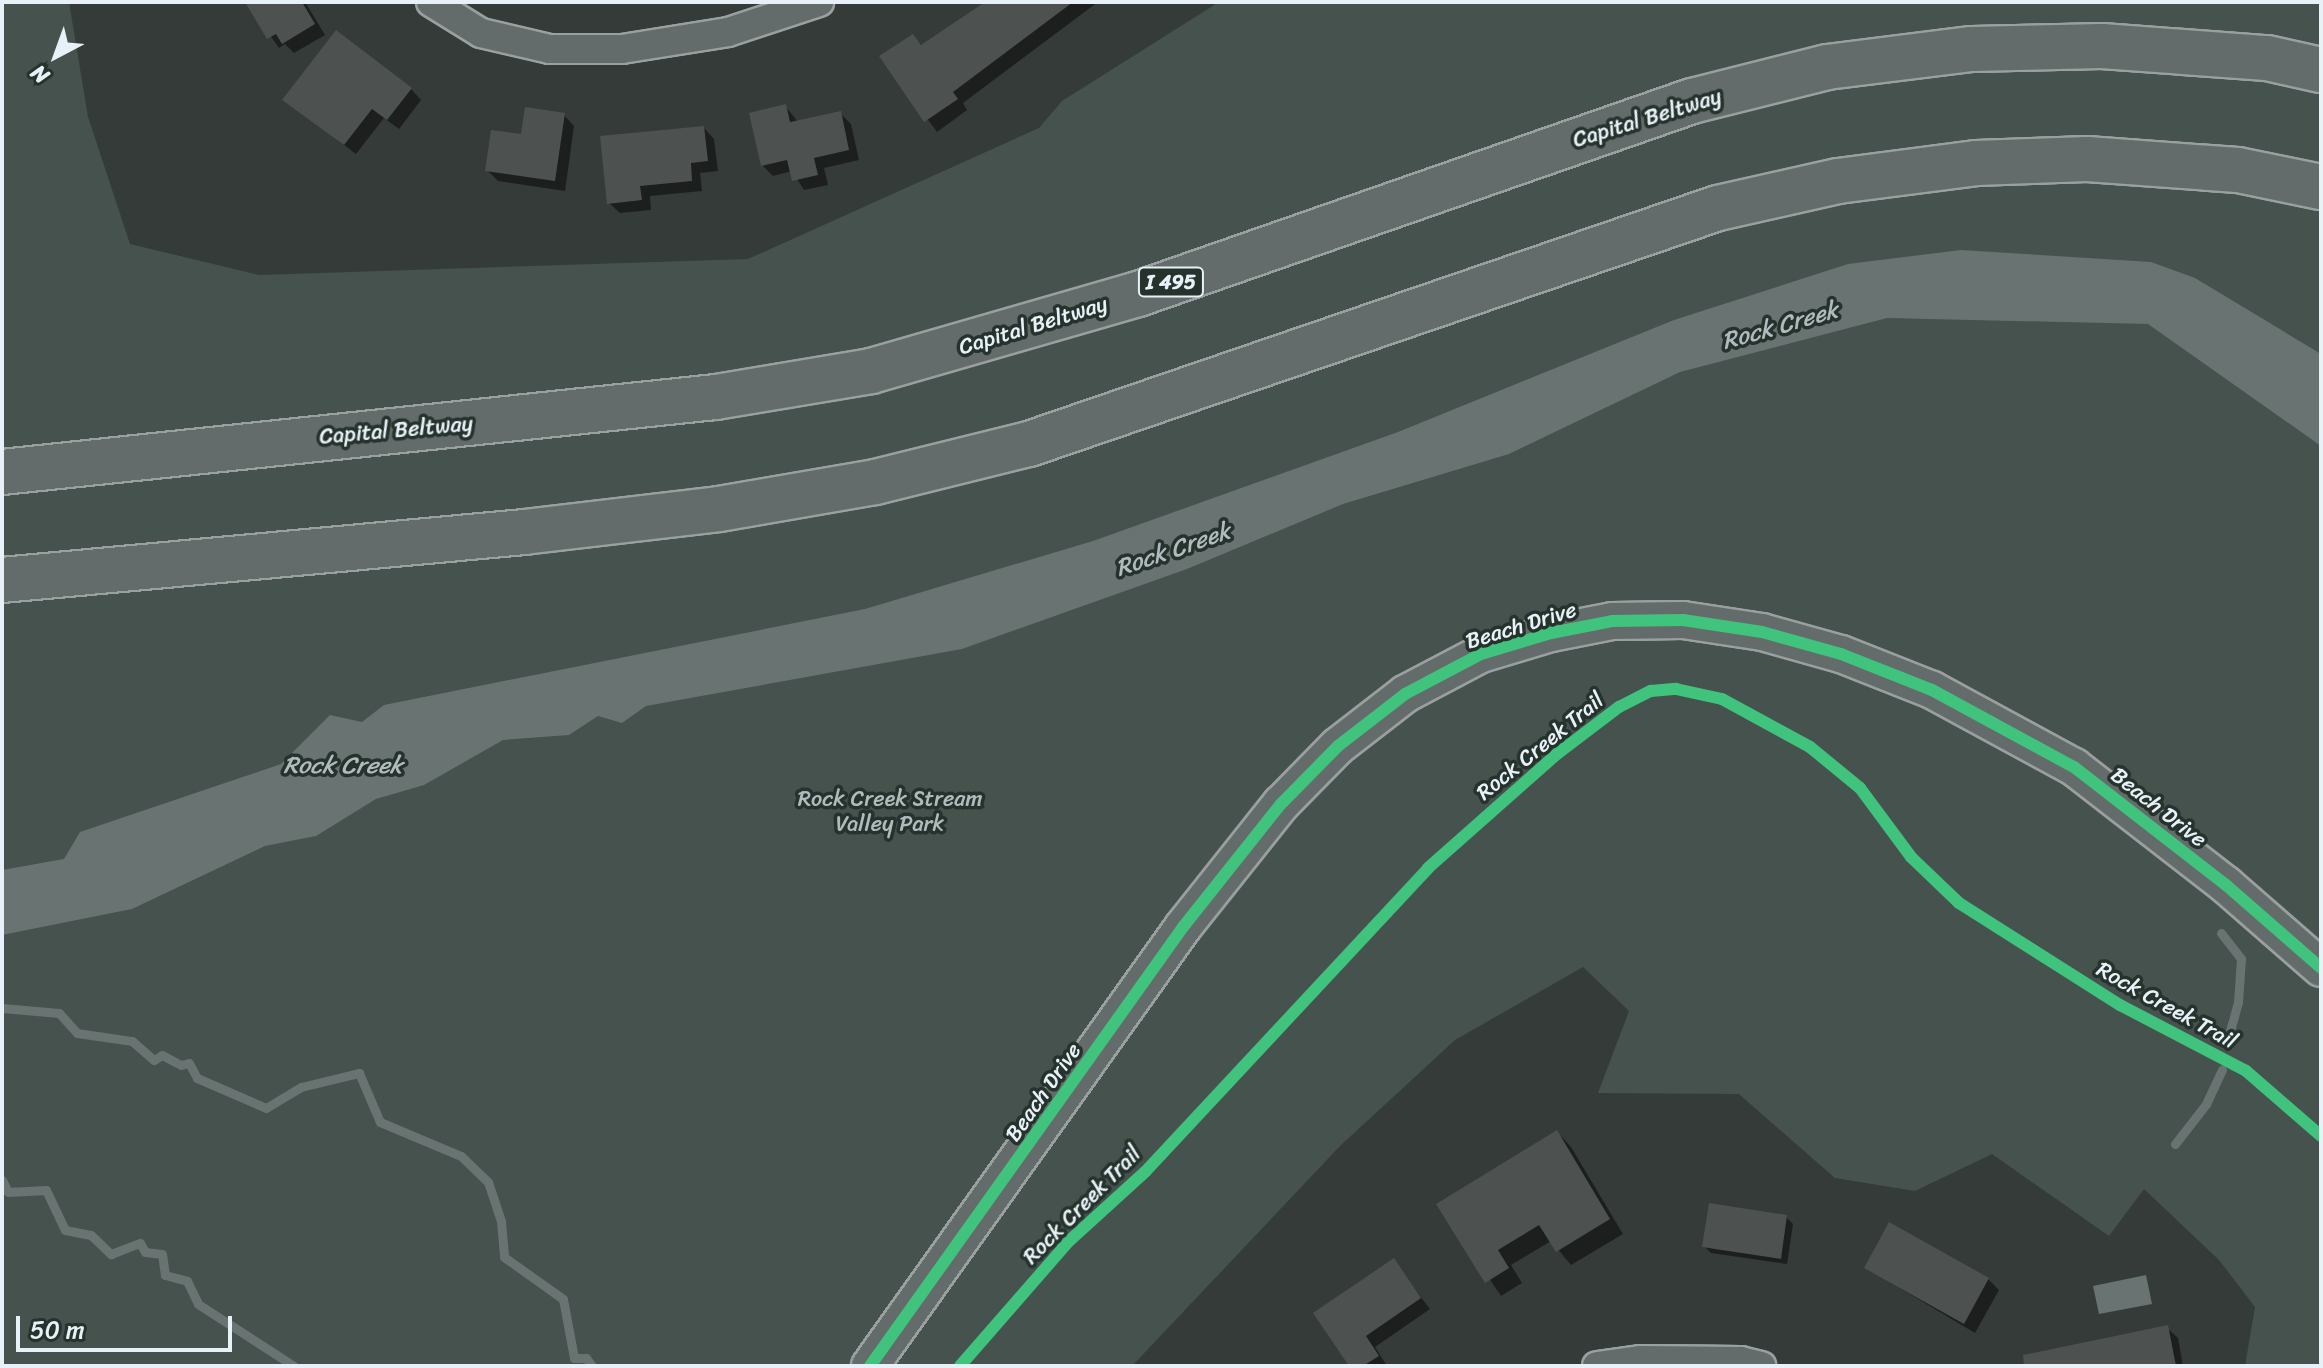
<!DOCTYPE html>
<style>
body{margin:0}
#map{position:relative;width:2323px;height:1368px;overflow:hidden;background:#353b38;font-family:Sriracha,sans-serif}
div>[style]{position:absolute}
.green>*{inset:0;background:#46524e}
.water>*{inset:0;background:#687372}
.shadow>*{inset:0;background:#0007}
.stream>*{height:9px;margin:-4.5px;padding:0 4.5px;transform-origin:4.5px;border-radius:4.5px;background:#687372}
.building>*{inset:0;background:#4d5250}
.roads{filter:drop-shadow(2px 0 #9a9f9f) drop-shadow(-2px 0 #9a9f9f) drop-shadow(0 2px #9a9f9f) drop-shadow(0 -2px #9a9f9f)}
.minor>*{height:28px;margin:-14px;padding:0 14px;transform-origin:14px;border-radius:14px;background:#646b6b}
.tertiary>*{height:36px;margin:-18px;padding:0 18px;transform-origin:18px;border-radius:18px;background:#646b6b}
.motorway>*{height:44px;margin:-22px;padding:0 22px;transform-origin:22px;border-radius:22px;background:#646b6b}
.cycleway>*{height:12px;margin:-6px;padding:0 6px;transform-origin:6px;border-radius:6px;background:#40c37c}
span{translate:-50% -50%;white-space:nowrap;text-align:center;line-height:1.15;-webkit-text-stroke:7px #26332d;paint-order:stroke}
.shield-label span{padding:2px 6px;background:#26332d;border:2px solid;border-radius:6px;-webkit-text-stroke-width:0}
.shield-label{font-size:20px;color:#e8f1f8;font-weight:700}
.street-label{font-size:22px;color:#e8f1f8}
.park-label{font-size:22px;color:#b0bbbe}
.water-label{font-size:24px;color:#b1bbbe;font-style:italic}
.frame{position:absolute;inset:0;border:4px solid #e8f1f8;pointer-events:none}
.north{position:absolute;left:16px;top:16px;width:80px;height:80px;-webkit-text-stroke:6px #26332d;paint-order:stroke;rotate:221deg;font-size:22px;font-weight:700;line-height:32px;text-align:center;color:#e8f1f8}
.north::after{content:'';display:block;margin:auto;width:28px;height:36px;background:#e8f1f8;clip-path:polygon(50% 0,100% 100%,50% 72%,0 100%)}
.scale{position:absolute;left:16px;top:1316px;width:216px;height:36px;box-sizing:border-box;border:4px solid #e8f1f8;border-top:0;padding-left:10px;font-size:24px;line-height:28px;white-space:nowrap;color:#e8f1f8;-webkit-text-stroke:6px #26332d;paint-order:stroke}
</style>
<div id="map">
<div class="green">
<div style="clip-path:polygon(2px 2px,69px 2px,88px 117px,130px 244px,259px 275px,748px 259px,1039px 128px,1062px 101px,1219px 2px,2321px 2px,2321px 1366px,2245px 1366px,2255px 1307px,2219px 1260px,2144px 1189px,2109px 1236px,1992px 1154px,1915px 1191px,1835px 1178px,1739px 1094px,1598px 1093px,1629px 1011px,1583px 967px,1455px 1040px,1340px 1146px,1132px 1366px,2px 1366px)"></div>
</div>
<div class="water">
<div style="clip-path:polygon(1961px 250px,2151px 262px,2195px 278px,2321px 354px,2321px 446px,2148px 324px,1887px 318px,1680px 372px,1509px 454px,1343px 504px,1187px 569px,962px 649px,646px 706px,622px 723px,598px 716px,569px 735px,503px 740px,424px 785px,376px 799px,316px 836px,265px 846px,132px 909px,2px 935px,2px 870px,64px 859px,80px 832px,281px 764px,330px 715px,362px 722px,384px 705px,865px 609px,1093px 541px,1398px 432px,1674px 320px,1848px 264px)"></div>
<div style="clip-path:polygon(2146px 1275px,2152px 1304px,2099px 1314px,2093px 1286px)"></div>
</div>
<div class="shadow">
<div style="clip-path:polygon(247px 2px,305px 2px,325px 35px,294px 53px,285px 44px,279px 48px)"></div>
<div style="clip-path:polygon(988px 2px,1098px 2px,963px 103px,967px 110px,937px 132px,882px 57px,913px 36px,923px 47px)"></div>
<div style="clip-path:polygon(411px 89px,421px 100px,399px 129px,384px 118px,356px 154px,285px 100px)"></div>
<div style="clip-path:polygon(786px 107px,798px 122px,840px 113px,851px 124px,859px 160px,824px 168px,828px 185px,804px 190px,792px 171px,773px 176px,762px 165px)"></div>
<div style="clip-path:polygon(564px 115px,574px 126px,565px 191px,498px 181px,487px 170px,523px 136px)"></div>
<div style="clip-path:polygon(704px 128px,714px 139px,718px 171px,700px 173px,702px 191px,650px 196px,651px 210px,620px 213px,609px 203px)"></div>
<div style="clip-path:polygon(1557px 1132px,1571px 1147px,1623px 1234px,1571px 1265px,1551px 1241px,1511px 1265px,1522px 1283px,1501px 1296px,1439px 1204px)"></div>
<div style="clip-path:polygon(1786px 1217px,1793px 1224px,1787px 1264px,1711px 1253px,1704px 1246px)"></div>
<div style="clip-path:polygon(1393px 1261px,1430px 1309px,1375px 1347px,1387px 1366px,1352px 1366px)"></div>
<div style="clip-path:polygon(1866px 1268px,1988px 1279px,1999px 1290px,1975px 1333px)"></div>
<div style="clip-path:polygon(2167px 1328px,2178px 1338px,2183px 1366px,2056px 1366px)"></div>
</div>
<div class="stream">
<div style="left:2221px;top:933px;width:33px;rotate:52deg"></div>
<div style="left:2241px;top:959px;width:43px;rotate:94deg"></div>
<div style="left:2238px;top:1002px;width:41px;rotate:105.4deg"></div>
<div style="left:2px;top:1008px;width:57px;rotate:5deg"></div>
<div style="left:59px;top:1013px;width:27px;rotate:48deg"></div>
<div style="left:77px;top:1033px;width:56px;rotate:8.3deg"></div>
<div style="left:132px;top:1041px;width:29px;rotate:41deg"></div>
<div style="left:154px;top:1060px;width:9px;rotate:-32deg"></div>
<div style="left:162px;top:1055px;width:21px;rotate:28deg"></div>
<div style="left:181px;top:1065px;width:8px;rotate:-14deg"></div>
<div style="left:189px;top:1063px;width:17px;rotate:62deg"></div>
<div style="left:197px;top:1078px;width:75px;rotate:23.5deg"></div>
<div style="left:266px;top:1108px;width:41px;rotate:-31deg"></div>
<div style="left:301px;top:1087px;width:60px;rotate:-13.6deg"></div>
<div style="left:359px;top:1073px;width:53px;rotate:66.8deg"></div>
<div style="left:380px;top:1122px;width:88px;rotate:22.8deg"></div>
<div style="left:461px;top:1156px;width:37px;rotate:44deg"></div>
<div style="left:488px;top:1182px;width:41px;rotate:71.6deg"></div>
<div style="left:501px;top:1221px;width:36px;rotate:85deg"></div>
<div style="left:504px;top:1257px;width:72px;rotate:35.4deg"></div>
<div style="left:563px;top:1299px;width:60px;rotate:79.4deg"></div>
<div style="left:574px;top:1358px;width:12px"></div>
<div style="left:586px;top:1358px;width:10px;rotate:53deg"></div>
<div style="left:2175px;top:1144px;width:51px;rotate:-52.2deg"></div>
<div style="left:2206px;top:1104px;width:38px;rotate:-65deg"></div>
<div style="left:2px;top:1180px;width:13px;rotate:63deg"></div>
<div style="left:8px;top:1192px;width:38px;rotate:-3deg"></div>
<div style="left:46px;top:1190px;width:44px;rotate:64.6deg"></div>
<div style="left:65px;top:1230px;width:26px;rotate:11deg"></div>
<div style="left:91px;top:1235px;width:28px;rotate:44deg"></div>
<div style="left:111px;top:1254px;width:31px;rotate:-21deg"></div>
<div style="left:140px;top:1243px;width:10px;rotate:61deg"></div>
<div style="left:145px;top:1252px;width:17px;rotate:7deg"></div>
<div style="left:162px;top:1254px;width:21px;rotate:82deg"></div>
<div style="left:165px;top:1275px;width:23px;rotate:15deg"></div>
<div style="left:187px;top:1281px;width:25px;rotate:64deg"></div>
<div style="left:198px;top:1304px;width:114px;rotate:32.9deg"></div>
</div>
<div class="building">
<div style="clip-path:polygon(245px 2px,302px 2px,315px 24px,282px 44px,276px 34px,267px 39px)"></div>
<div style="clip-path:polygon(985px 2px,1073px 2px,953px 92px,958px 99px,924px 122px,879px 56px,913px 34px,921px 45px)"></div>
<div style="clip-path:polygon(336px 30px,412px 88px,387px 120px,372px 109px,344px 145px,282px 100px)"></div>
<div style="clip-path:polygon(786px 104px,790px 122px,841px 111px,849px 150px,814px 158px,818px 175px,792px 181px,787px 160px,761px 166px,749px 113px)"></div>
<div style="clip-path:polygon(525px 107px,565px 113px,555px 181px,485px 171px,491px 130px,521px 134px)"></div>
<div style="clip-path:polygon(704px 126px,708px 161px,691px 163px,692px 181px,640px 186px,642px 200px,607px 204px,600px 136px)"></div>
<div style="clip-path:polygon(1557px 1130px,1610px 1219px,1556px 1252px,1539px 1225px,1498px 1250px,1509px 1268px,1485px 1283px,1436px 1204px)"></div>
<div style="clip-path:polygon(1709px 1203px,1787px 1215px,1781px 1259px,1702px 1247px)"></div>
<div style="clip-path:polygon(1889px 1222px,1989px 1278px,1964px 1324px,1864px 1268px)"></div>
<div style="clip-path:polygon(1394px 1258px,1421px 1298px,1366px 1336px,1379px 1356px,1363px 1366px,1349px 1366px,1313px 1313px)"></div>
<div style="clip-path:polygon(2168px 1325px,2176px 1366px,2024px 1366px,2023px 1355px)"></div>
</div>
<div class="roads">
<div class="minor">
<div style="left:431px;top:2px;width:59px;rotate:31.8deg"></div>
<div style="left:481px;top:33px;width:71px;rotate:13.1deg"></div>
<div style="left:550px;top:49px;width:72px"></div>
<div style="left:622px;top:49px;width:107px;rotate:-9.1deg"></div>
<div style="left:728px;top:32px;width:96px;rotate:-18.2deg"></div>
<div style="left:1597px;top:1366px;width:43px;rotate:-7.9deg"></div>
<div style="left:1640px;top:1360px;width:101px;rotate:0.6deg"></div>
<div style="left:1741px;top:1361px;width:21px;rotate:14deg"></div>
</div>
<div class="tertiary">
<div style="left:870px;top:1366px;width:539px;rotate:-54.51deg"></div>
<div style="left:1183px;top:927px;width:157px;rotate:-51.5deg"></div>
<div style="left:1281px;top:804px;width:81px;rotate:-45.5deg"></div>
<div style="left:1338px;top:746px;width:85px;rotate:-37.8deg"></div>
<div style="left:1405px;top:694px;width:86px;rotate:-27.8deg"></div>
<div style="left:1481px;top:654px;width:73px;rotate:-16.7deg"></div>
<div style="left:1551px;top:633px;width:62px;rotate:-11.1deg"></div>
<div style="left:1612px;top:621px;width:71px;rotate:-0.8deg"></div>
<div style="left:1683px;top:620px;width:80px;rotate:8.6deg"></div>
<div style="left:1762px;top:632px;width:82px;rotate:15.6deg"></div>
<div style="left:1841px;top:654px;width:98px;rotate:21.6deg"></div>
<div style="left:1932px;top:690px;width:162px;rotate:28.5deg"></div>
<div style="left:2074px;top:767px;width:192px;rotate:37.8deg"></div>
<div style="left:2226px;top:885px;width:126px;rotate:41.1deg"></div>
</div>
<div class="motorway">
<div style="left:2px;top:472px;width:718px;rotate:-6deg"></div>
<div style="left:716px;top:397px;width:157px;rotate:-9.5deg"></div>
<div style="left:871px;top:371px;width:278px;rotate:-16.1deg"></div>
<div style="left:1138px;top:294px;width:587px;rotate:-19.21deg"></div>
<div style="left:1692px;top:101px;width:139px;rotate:-14.1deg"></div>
<div style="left:1827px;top:67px;width:146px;rotate:-7.1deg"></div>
<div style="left:1972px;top:49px;width:130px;rotate:-1.3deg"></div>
<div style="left:2102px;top:46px;width:165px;rotate:4.2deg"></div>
<div style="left:2267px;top:58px;width:55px;rotate:12.5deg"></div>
<div style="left:2px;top:580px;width:524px;rotate:-5.25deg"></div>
<div style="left:524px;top:532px;width:196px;rotate:-6.7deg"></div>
<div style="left:719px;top:509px;width:158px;rotate:-9.8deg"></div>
<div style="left:875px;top:482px;width:159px;rotate:-13.9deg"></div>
<div style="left:1029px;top:444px;width:728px;rotate:-18.91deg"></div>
<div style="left:1718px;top:208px;width:123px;rotate:-12.7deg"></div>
<div style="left:1838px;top:181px;width:139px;rotate:-7.4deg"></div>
<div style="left:1976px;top:163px;width:111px;rotate:-2.1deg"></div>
<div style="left:2087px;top:159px;width:151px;rotate:4.2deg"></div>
<div style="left:2238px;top:170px;width:85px;rotate:11.6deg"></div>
</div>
</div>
<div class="cycleway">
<div style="left:870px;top:1366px;width:539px;rotate:-54.51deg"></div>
<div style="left:1183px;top:927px;width:157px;rotate:-51.5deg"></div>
<div style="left:1281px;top:804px;width:81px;rotate:-45.5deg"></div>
<div style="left:1338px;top:746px;width:85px;rotate:-37.8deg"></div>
<div style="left:1405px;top:694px;width:86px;rotate:-27.8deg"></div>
<div style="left:1481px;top:654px;width:73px;rotate:-16.7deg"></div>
<div style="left:1551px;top:633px;width:62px;rotate:-11.1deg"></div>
<div style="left:1612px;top:621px;width:71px;rotate:-0.8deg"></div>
<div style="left:1683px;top:620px;width:80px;rotate:8.6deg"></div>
<div style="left:1762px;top:632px;width:82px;rotate:15.6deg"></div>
<div style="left:1841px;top:654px;width:98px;rotate:21.6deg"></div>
<div style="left:1932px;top:690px;width:162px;rotate:28.5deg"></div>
<div style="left:2074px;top:767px;width:192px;rotate:37.8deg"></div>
<div style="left:2226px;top:885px;width:126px;rotate:41.1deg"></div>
<div style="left:960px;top:1366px;width:164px;rotate:-48.9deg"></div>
<div style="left:1068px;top:1242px;width:104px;rotate:-42.3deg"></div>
<div style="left:1145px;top:1172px;width:415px;rotate:-47deg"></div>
<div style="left:1428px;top:868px;width:172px;rotate:-41.5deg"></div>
<div style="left:1557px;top:754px;width:78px;rotate:-37.2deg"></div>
<div style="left:1619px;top:707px;width:36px;rotate:-27deg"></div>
<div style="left:1651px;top:691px;width:25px;rotate:-5deg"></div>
<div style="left:1676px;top:689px;width:47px;rotate:12.3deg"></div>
<div style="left:1722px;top:699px;width:100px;rotate:28.6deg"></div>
<div style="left:1810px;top:747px;width:65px;rotate:39.4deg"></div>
<div style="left:1860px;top:788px;width:86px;rotate:53.5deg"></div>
<div style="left:1911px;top:857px;width:66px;rotate:43.8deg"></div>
<div style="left:1959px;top:903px;width:191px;rotate:32.4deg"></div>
<div style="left:2120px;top:1005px;width:142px;rotate:27.6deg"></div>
<div style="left:2246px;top:1071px;width:99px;rotate:40.9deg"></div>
</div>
<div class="shield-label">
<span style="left:1171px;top:282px">I 495</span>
</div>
<div class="street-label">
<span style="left:1647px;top:118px;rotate:-17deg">Capital Beltway</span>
<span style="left:1033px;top:325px;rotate:-17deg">Capital Beltway</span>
<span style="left:396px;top:430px;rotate:-5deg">Capital Beltway</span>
<span style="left:1521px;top:625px;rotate:-17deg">Beach Drive</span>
<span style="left:1540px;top:746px;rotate:-39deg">Rock Creek Trail</span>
<span style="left:2159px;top:807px;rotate:38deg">Beach Drive</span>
<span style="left:2167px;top:1005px;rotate:29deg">Rock Creek Trail</span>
<span style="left:1043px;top:1092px;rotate:-55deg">Beach Drive</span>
<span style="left:1082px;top:1205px;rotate:-45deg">Rock Creek Trail</span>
</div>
<div class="park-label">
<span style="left:890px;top:811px">Rock Creek Stream<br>Valley Park</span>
</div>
<div class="water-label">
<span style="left:1780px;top:326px;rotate:-16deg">Rock Creek</span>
<span style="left:1173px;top:550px;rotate:-19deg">Rock Creek</span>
<span style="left:343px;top:766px">Rock Creek</span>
</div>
<div class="frame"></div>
<div class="north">N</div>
<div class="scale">50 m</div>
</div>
